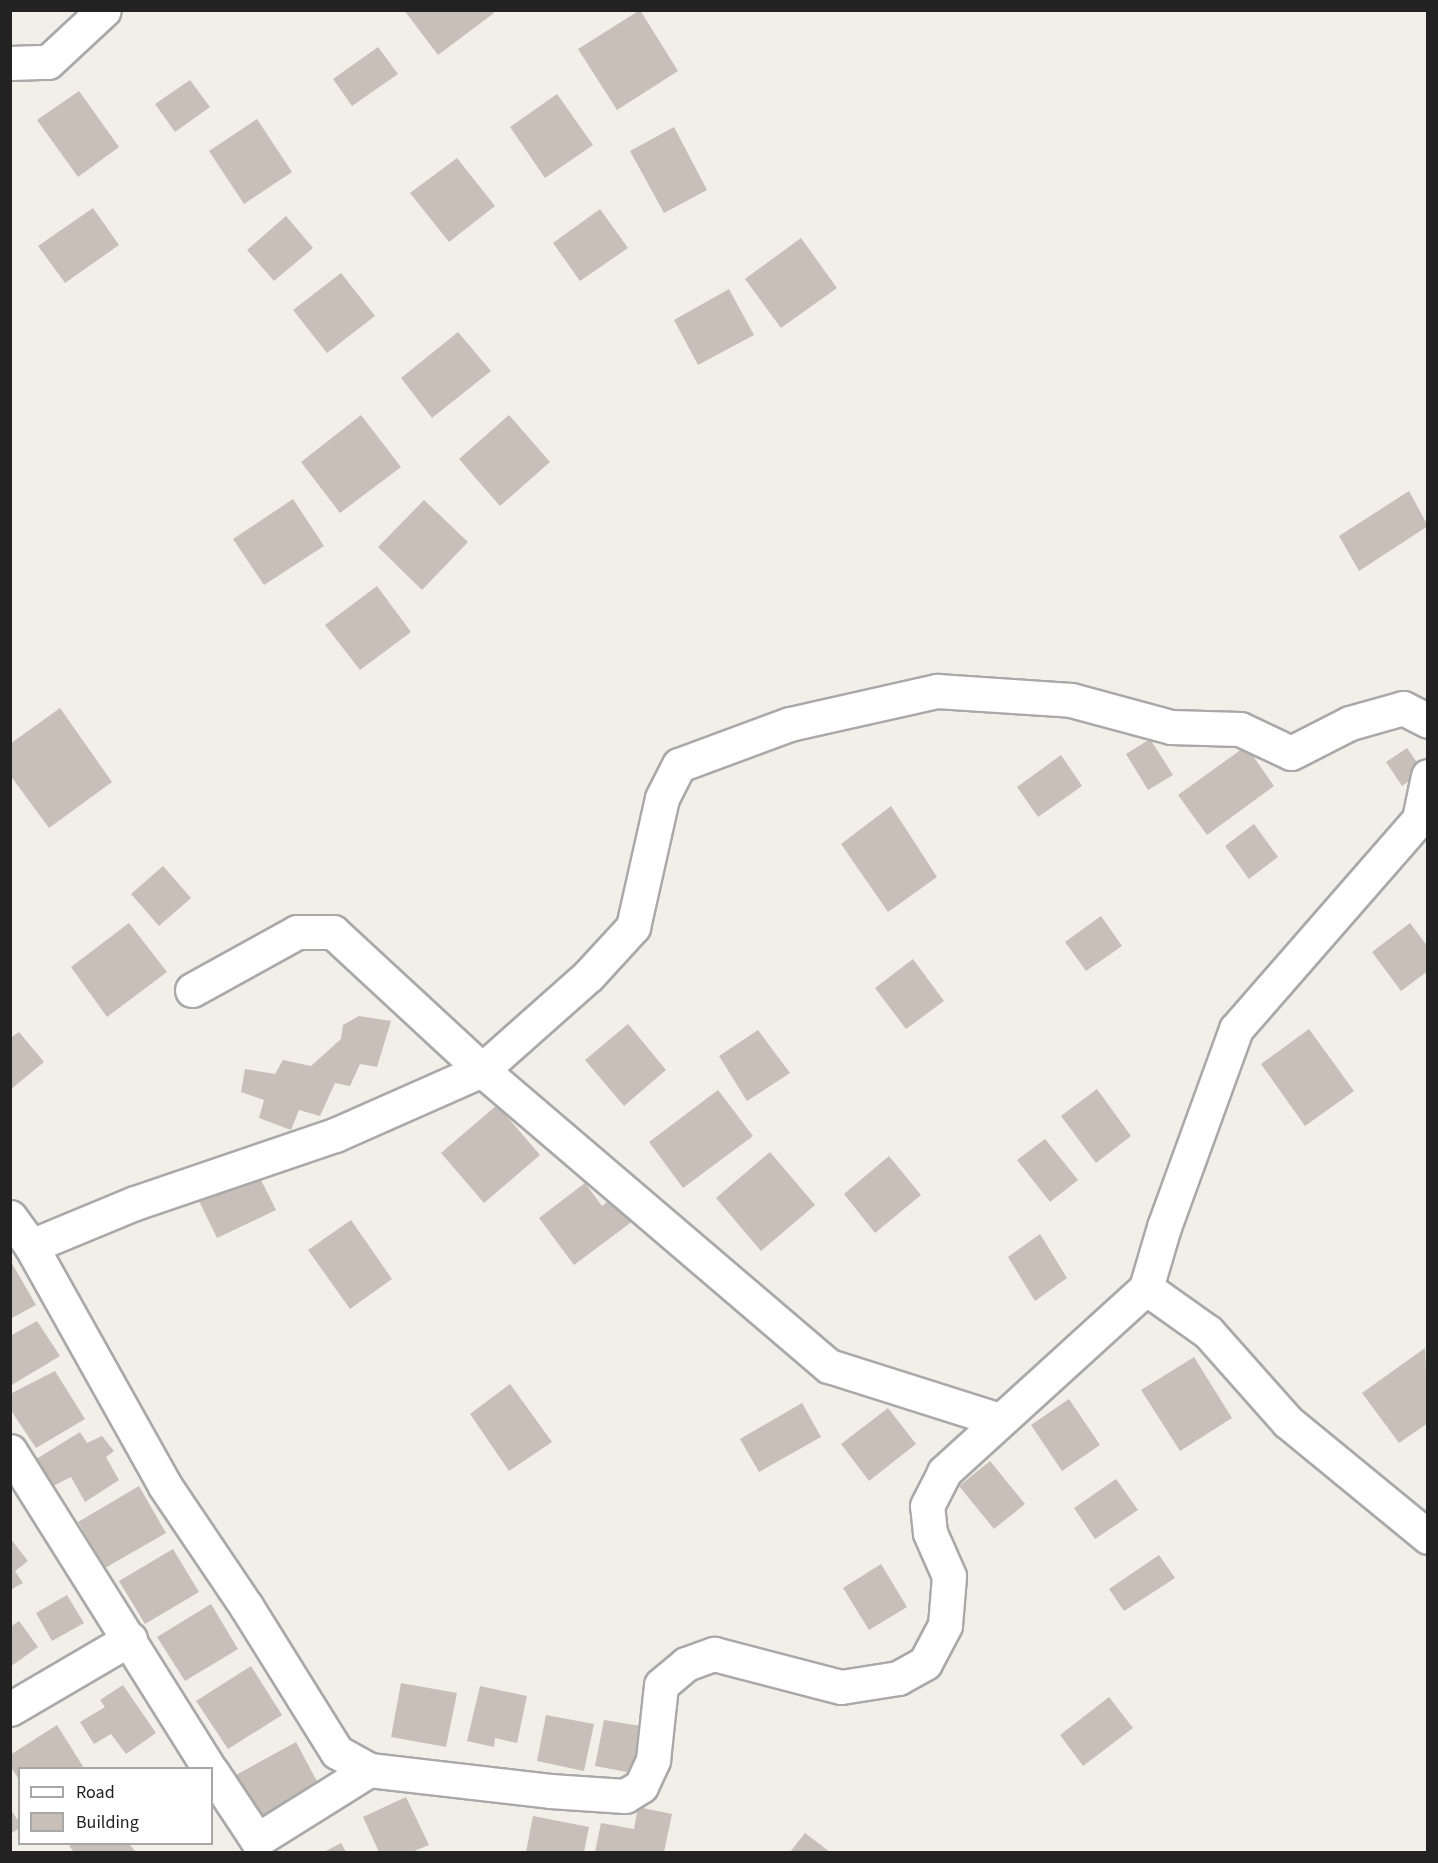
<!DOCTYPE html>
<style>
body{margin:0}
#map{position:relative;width:1438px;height:1863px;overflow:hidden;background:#f2efe9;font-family:"Source Sans 3",sans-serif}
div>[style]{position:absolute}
.building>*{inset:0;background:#c7bfb8}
.roads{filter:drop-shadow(2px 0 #a9a9a9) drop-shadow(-2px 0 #a9a9a9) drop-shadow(0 2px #a9a9a9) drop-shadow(0 -2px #a9a9a9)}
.minor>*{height:33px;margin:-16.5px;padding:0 16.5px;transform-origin:16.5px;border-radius:16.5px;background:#fff}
span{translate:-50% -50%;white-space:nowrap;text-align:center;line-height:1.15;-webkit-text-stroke:4.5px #fff;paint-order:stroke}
.frame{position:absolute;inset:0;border:12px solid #222;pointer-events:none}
.legend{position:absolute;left:18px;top:1767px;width:195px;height:78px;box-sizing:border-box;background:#fff;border:2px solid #a7a7a7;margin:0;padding:8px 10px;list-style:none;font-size:18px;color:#222}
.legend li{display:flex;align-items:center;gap:12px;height:30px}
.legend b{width:30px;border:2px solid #a7a7a7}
</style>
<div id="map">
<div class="building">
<div style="clip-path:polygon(404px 10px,492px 10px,494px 13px,438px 55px)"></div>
<div style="clip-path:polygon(640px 10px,678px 71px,617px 110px,578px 49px)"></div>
<div style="clip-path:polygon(378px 47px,398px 74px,352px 106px,333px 79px)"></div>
<div style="clip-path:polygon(190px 80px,210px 107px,175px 132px,155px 104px)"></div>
<div style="clip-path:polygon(79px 91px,119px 147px,78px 177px,37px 120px)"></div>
<div style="clip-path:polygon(557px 94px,593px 145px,545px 178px,510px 127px)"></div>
<div style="clip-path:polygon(257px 119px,292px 172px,244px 204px,209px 151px)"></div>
<div style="clip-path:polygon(674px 127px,707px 190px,664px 213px,630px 151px)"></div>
<div style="clip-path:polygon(457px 158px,495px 206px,449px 242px,410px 193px)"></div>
<div style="clip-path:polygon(93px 208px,119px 245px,65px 283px,38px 246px)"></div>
<div style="clip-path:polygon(600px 209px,628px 248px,580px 281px,553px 243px)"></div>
<div style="clip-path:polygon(286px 216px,313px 248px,274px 281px,247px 250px)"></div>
<div style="clip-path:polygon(801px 238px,837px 288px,781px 328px,745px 279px)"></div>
<div style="clip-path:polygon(341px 273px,375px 316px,327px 353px,293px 310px)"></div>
<div style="clip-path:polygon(729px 289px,754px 335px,698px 365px,674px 320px)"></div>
<div style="clip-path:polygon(458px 332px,491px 371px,432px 418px,401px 378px)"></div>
<div style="clip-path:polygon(361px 415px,401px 467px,340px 513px,301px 462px)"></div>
<div style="clip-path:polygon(509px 415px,550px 462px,500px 506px,459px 459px)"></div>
<div style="clip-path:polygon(1409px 491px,1428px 526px,1359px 571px,1339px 536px)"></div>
<div style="clip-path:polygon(293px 499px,324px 546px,264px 585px,233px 539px)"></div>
<div style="clip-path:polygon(424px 500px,468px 542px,422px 590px,378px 547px)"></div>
<div style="clip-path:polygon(377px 586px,411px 632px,360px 670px,325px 625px)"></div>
<div style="clip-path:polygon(60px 708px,112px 782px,49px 828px,10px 775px,10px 744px)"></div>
<div style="clip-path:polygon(1150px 739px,1173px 775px,1148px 790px,1126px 754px)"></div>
<div style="clip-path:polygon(1246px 746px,1274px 786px,1207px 835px,1178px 795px)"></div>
<div style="clip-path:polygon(1407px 748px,1423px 771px,1402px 786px,1386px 762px)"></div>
<div style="clip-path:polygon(1061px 755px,1082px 786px,1038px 817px,1017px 787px)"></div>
<div style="clip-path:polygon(891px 806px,937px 877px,888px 912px,841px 844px)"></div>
<div style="clip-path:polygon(1254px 824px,1278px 857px,1249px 879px,1225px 846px)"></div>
<div style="clip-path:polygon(163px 866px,191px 898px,159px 926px,131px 894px)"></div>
<div style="clip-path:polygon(1101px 916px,1122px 946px,1086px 971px,1065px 942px)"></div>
<div style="clip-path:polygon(129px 923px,167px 972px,107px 1017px,71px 967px)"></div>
<div style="clip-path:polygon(1410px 923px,1428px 947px,1428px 971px,1401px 991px,1372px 952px)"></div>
<div style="clip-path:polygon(913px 959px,944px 1001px,906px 1029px,875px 988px)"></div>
<div style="clip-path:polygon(359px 1016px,391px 1021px,377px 1067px,360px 1064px,350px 1086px,335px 1083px,320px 1116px,299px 1110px,291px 1130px,259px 1118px,264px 1100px,241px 1092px,245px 1069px,275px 1074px,283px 1060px,311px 1066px,341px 1039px,343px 1025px)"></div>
<div style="clip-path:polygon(628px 1024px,666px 1070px,624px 1106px,585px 1060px)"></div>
<div style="clip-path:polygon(1309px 1029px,1354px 1091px,1305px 1126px,1261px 1064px)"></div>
<div style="clip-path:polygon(758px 1030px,790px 1073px,747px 1101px,719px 1056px)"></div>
<div style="clip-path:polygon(19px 1032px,44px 1062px,10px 1090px,10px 1038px)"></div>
<div style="clip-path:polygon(1097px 1089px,1131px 1136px,1096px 1163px,1061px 1116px)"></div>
<div style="clip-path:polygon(718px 1090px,753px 1136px,683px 1188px,649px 1142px)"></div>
<div style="clip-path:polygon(497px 1105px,540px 1155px,484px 1203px,441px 1153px)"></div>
<div style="clip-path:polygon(1045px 1139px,1078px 1180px,1050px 1202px,1017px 1160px)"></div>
<div style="clip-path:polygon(770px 1152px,815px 1205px,761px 1251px,716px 1198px)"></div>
<div style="clip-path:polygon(889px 1156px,921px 1195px,875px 1233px,844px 1194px)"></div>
<div style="clip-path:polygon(257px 1172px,276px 1210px,217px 1238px,198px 1199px)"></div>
<div style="clip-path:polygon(585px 1183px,602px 1206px,615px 1196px,633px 1221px,574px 1265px,539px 1218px)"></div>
<div style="clip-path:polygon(351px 1220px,392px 1279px,350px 1309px,308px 1250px)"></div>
<div style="clip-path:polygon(1040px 1234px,1067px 1278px,1035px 1301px,1008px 1257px)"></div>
<div style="clip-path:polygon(10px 1260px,36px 1305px,10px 1319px)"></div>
<div style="clip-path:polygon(37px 1321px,60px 1356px,10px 1386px,10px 1336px)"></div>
<div style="clip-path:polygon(1425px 1348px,1428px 1423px,1399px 1443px,1362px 1393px)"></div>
<div style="clip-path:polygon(1194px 1357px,1232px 1418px,1180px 1451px,1141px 1390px)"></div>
<div style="clip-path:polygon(55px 1371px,85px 1419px,36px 1448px,10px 1409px,10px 1394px)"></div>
<div style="clip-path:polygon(510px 1384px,552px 1442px,509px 1471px,470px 1414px)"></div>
<div style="clip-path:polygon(1069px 1399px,1100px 1445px,1062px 1471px,1031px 1425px)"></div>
<div style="clip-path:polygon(802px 1403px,821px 1437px,759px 1472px,740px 1439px)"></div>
<div style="clip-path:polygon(888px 1408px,916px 1444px,869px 1481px,841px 1444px)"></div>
<div style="clip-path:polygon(80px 1432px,87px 1443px,102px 1436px,114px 1451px,106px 1457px,119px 1480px,85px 1502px,71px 1477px,51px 1487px,33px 1461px)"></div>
<div style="clip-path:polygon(990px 1461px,1025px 1504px,994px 1529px,959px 1486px)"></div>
<div style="clip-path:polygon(1116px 1479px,1138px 1510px,1095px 1539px,1074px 1508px)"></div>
<div style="clip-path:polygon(139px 1486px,166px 1533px,105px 1568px,78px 1522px)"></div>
<div style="clip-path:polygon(10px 1538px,28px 1561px,15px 1571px,23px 1583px,10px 1590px)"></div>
<div style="clip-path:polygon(173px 1549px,199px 1592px,145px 1624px,119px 1581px)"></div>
<div style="clip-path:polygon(1159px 1555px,1175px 1578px,1124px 1611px,1109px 1589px)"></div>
<div style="clip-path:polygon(881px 1564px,907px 1607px,869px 1630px,843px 1588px)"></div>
<div style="clip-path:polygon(67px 1595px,84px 1623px,52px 1641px,36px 1613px)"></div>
<div style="clip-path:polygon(211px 1604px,238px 1649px,185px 1681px,157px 1637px)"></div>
<div style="clip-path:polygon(19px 1621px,38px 1647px,10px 1667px,10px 1627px)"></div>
<div style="clip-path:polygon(251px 1666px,282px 1715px,228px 1749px,196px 1701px)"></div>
<div style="clip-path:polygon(401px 1683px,457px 1693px,446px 1747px,391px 1737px)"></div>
<div style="clip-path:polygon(123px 1685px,156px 1733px,126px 1754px,111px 1734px,94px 1744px,80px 1722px,105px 1707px,100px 1700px)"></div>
<div style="clip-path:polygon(480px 1686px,527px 1696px,517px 1743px,495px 1738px,494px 1747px,467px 1741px)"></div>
<div style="clip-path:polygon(1109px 1697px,1133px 1728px,1083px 1766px,1060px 1735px)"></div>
<div style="clip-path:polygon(546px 1715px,594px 1724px,584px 1771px,537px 1761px)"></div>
<div style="clip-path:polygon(604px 1720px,641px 1726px,632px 1773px,595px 1766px)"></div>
<div style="clip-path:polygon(57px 1725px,84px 1768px,20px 1768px,20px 1781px,10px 1766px,10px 1755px)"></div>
<div style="clip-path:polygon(296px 1742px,319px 1785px,260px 1818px,236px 1775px)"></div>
<div style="clip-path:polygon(406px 1797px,429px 1845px,412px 1852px,379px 1852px,363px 1817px)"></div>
<div style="clip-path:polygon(638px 1807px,672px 1814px,664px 1852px,595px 1852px,601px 1823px,634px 1829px)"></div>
<div style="clip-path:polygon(10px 1809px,20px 1823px,20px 1828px,10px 1834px)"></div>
<div style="clip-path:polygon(533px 1816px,589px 1827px,584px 1852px,526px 1852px)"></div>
<div style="clip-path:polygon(805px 1833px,830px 1852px,790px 1852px)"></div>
<div style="clip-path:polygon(341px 1843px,346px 1852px,324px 1852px)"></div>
<div style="clip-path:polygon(73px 1844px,129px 1844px,136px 1852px,74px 1852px,69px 1846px)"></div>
</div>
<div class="roads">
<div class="minor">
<div style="left:10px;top:63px;width:38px;rotate:-2deg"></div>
<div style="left:48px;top:62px;width:76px;rotate:-42.9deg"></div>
<div style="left:192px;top:990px;width:120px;rotate:-28.9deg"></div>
<div style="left:297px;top:932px;width:36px"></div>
<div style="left:333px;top:932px;width:203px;rotate:42.8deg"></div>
<div style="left:482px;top:1070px;width:456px;rotate:40.5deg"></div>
<div style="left:829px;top:1366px;width:178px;rotate:17.6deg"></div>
<div style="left:10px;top:1217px;width:36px;rotate:54deg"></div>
<div style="left:31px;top:1246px;width:275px;rotate:60.8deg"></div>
<div style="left:165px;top:1486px;width:145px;rotate:56deg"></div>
<div style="left:246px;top:1606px;width:172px;rotate:58.1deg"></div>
<div style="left:337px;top:1752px;width:37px;rotate:29deg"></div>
<div style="left:369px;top:1770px;width:182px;rotate:6.6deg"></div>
<div style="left:550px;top:1791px;width:75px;rotate:3.8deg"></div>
<div style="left:625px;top:1796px;width:19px;rotate:-32deg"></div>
<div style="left:641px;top:1786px;width:29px;rotate:-65deg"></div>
<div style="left:653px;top:1760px;width:75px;rotate:-83.9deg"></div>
<div style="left:661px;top:1685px;width:33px;rotate:-40deg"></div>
<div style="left:686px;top:1664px;width:30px;rotate:-20deg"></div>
<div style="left:714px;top:1654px;width:131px;rotate:14.6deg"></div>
<div style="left:841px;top:1687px;width:58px;rotate:-9deg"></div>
<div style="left:898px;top:1678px;width:31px;rotate:-29deg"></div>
<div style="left:925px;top:1663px;width:43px;rotate:-62.2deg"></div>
<div style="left:945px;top:1625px;width:49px;rotate:-85.3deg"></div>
<div style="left:949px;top:1576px;width:47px;rotate:-113.8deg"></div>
<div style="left:930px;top:1533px;width:27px;rotate:-96deg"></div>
<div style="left:927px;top:1506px;width:38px;rotate:-63deg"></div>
<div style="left:944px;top:1472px;width:273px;rotate:-42.3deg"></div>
<div style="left:1146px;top:1288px;width:64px;rotate:-73.6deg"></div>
<div style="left:1164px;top:1227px;width:211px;rotate:-70deg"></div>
<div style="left:1236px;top:1029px;width:279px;rotate:-48.9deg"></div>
<div style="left:1419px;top:819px;width:44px;rotate:-78.2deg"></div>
<div style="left:31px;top:1246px;width:113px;rotate:-22.5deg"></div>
<div style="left:135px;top:1203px;width:211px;rotate:-18.8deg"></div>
<div style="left:335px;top:1135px;width:161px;rotate:-23.9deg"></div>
<div style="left:482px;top:1070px;width:142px;rotate:-41.6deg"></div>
<div style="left:588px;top:976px;width:67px;rotate:-47.4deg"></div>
<div style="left:633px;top:927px;width:132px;rotate:-77.3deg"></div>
<div style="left:662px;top:798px;width:37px;rotate:-63deg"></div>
<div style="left:679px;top:765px;width:118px;rotate:-20.3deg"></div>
<div style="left:790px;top:724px;width:151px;rotate:-12.7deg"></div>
<div style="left:937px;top:691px;width:134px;rotate:3.8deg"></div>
<div style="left:1071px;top:700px;width:104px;rotate:15.1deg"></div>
<div style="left:1171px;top:727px;width:69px;rotate:1.7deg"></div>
<div style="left:1240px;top:729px;width:56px;rotate:25.2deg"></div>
<div style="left:1291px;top:753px;width:66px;rotate:-27deg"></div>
<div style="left:1350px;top:723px;width:55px;rotate:-15.8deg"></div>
<div style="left:1403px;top:708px;width:28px;rotate:27deg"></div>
<div style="left:1146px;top:1288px;width:76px;rotate:35.4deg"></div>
<div style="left:1208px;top:1332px;width:120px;rotate:48.4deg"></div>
<div style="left:1288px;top:1422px;width:181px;rotate:39.4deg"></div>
<div style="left:10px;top:1451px;width:374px;rotate:57.9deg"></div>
<div style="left:10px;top:1709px;width:139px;rotate:-30.3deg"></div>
<div style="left:212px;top:1772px;width:82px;rotate:56.5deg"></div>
<div style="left:257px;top:1840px;width:132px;rotate:-32deg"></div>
</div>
</div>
<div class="frame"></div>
<ul class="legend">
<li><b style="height:8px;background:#fff"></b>Road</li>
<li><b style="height:16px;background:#c7bfb8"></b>Building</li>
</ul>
</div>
